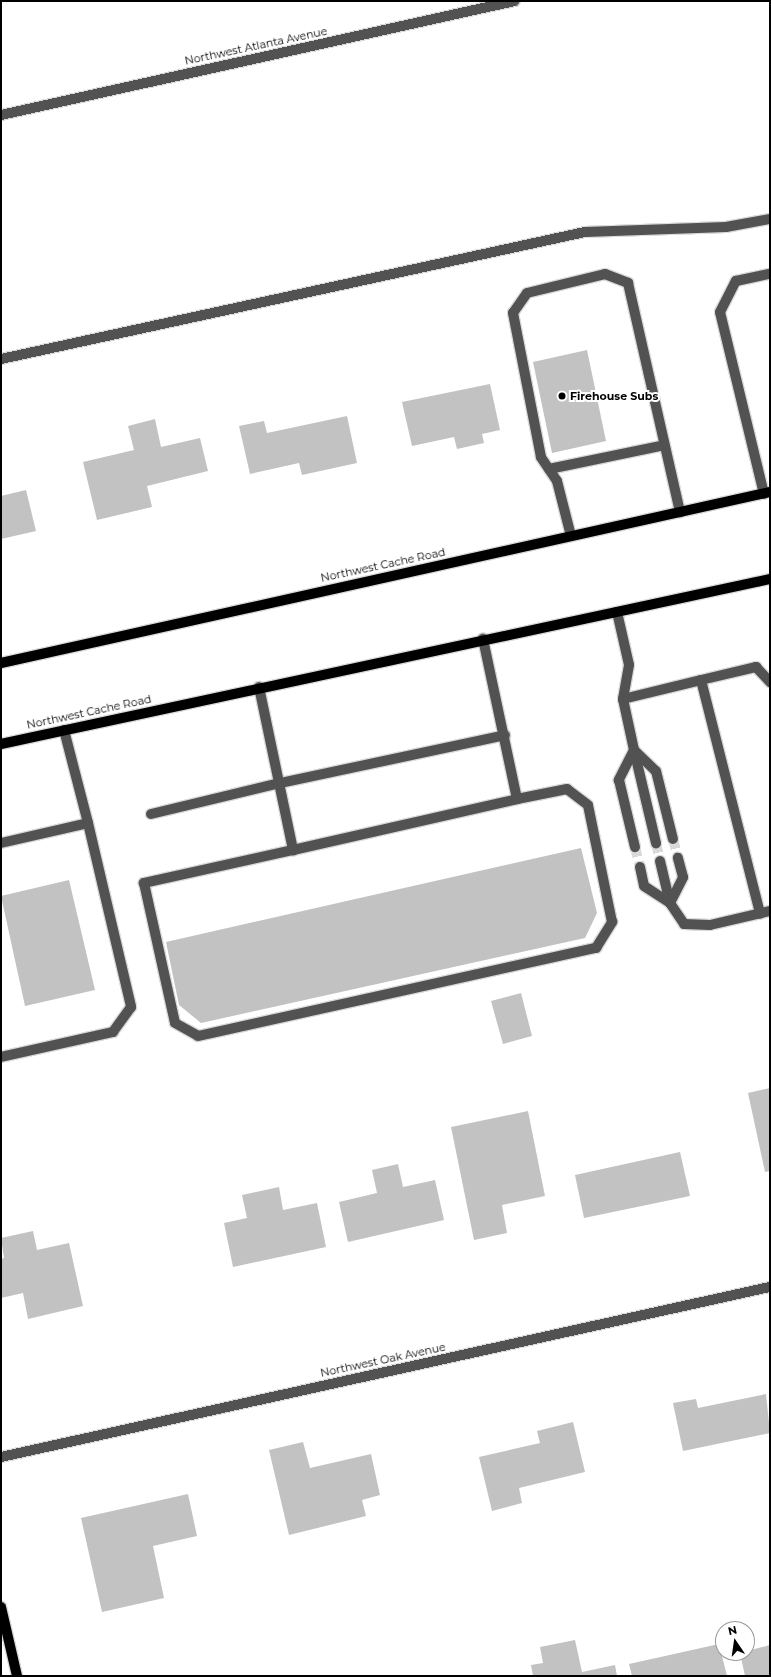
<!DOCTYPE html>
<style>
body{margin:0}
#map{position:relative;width:771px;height:1677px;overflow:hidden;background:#fff;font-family:Montserrat,sans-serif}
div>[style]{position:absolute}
.building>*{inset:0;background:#c2c2c2}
.minor-tunnel>*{height:10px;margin-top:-5px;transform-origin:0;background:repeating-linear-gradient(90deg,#d9d9d9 0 10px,transparent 0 15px)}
.roads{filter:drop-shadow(1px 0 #dbdbdb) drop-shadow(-1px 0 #dbdbdb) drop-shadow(0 1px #dbdbdb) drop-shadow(0 -1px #dbdbdb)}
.minor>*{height:10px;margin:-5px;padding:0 5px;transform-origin:5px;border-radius:5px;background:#525252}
.major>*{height:10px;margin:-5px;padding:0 5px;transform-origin:5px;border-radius:5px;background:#000}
.dots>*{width:11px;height:11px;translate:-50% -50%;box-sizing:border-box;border:2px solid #fff;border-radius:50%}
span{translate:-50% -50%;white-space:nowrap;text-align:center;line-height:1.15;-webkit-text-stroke:4px #fff;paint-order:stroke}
.street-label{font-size:11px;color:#000}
.poi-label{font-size:11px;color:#000;font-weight:700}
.left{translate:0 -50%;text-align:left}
.frame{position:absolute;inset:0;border:2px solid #000;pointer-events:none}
.north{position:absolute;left:715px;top:1621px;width:40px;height:40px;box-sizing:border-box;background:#fff;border:1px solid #999;border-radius:50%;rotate:347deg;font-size:11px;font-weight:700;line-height:16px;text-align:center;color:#000}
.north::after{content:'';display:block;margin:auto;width:14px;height:18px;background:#000;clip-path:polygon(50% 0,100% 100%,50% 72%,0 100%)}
</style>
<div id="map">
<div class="building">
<div style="clip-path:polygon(587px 350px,606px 441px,552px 453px,533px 362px)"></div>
<div style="clip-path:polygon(490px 384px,500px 430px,482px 434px,484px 443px,457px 449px,454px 437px,412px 446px,402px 402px)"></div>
<div style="clip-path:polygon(347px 416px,357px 463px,302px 475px,299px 463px,250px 474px,239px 426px,264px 421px,267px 433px)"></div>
<div style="clip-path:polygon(155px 419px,161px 447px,200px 438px,208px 471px,147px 486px,152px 507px,97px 520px,83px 462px,134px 450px,128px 426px)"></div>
<div style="clip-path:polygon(26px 490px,36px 531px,1px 539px,1px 496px)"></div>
<div style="clip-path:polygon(581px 848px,597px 913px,585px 938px,201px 1023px,179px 1005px,166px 942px)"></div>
<div style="clip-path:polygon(69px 880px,95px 990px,25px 1006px,1px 896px)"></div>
<div style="clip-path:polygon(521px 993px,532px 1036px,503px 1044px,491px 1001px)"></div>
<div style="clip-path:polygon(770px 1088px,770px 1171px,765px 1172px,748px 1093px)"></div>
<div style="clip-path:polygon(528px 1111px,545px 1196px,502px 1205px,507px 1233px,474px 1240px,451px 1127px)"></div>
<div style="clip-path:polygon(680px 1152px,690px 1196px,584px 1218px,575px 1175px)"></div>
<div style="clip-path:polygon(398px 1164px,403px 1187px,435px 1180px,444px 1220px,348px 1242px,339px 1202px,377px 1193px,372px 1170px)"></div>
<div style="clip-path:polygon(279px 1187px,283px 1210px,317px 1203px,326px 1247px,233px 1267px,224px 1223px,247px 1218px,242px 1195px)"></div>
<div style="clip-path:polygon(33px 1231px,37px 1250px,69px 1243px,83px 1306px,28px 1319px,23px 1293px,1px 1298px,1px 1259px,4px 1258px,1px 1238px)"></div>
<div style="clip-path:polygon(766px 1394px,770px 1433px,683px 1451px,673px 1403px,696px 1399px,698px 1408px)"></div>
<div style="clip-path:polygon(573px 1422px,585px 1472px,519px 1488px,522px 1503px,492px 1511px,479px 1457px,540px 1443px,537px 1431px)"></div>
<div style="clip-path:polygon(303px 1442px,310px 1468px,371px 1454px,380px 1495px,362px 1500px,366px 1516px,289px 1535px,269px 1450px)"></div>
<div style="clip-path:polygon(188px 1494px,197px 1536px,153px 1546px,164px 1598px,102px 1612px,81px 1518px)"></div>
<div style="clip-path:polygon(575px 1640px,582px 1672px,615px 1665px,617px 1676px,533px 1676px,531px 1665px,543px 1663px,540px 1647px)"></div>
<div style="clip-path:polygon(719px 1644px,727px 1676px,632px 1676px,629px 1664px)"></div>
<div style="clip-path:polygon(770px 1645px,770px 1676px,745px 1676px,740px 1653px)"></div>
</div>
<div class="minor-tunnel">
<div style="left:673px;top:839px;width:20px;rotate:75deg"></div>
<div style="left:656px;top:843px;width:18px;rotate:77deg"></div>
<div style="left:635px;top:847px;width:21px;rotate:76deg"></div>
</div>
<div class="roads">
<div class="minor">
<div style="left:1px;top:115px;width:526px;rotate:-12.51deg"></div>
<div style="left:1px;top:359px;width:598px;rotate:-12.27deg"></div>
<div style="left:585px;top:232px;width:141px;rotate:-2deg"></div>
<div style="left:726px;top:227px;width:45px;rotate:-10.3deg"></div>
<div style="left:549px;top:469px;width:118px;rotate:-11.7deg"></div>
<div style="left:764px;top:494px;width:187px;rotate:-103.6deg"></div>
<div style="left:720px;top:312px;width:35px;rotate:-63deg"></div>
<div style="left:736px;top:281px;width:35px;rotate:-12deg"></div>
<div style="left:571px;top:536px;width:57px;rotate:-104.3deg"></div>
<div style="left:557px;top:481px;width:29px;rotate:-124deg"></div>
<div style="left:541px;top:457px;width:147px;rotate:-101deg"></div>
<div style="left:513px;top:313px;width:24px;rotate:-55deg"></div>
<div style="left:527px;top:293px;width:80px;rotate:-13.7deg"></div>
<div style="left:605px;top:274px;width:25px;rotate:21deg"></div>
<div style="left:628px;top:283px;width:235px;rotate:77.2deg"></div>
<div style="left:617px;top:612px;width:54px;rotate:77.2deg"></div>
<div style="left:629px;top:665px;width:35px;rotate:100deg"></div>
<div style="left:623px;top:699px;width:52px;rotate:77.8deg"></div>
<div style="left:634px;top:750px;width:34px;rotate:117deg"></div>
<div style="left:619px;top:780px;width:69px;rotate:76.6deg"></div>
<div style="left:701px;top:680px;width:57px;rotate:-13.3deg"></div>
<div style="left:756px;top:667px;width:21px;rotate:47deg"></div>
<div style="left:259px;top:687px;width:167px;rotate:78.2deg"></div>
<div style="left:293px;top:850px;width:230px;rotate:-12.8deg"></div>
<div style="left:517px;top:799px;width:164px;rotate:-102deg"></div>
<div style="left:623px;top:699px;width:80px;rotate:-13.7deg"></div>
<div style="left:701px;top:680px;width:241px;rotate:75.8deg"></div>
<div style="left:64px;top:730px;width:96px;rotate:75.5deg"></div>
<div style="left:634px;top:750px;width:30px;rotate:44deg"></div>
<div style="left:656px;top:771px;width:70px;rotate:76deg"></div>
<div style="left:634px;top:750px;width:96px;rotate:76.7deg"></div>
<div style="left:151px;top:814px;width:133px;rotate:-13.5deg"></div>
<div style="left:280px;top:783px;width:230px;rotate:-12deg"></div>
<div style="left:1px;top:843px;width:89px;rotate:-12.9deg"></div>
<div style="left:88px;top:823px;width:189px;rotate:76.8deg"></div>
<div style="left:131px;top:1007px;width:31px;rotate:126deg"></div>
<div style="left:113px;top:1032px;width:115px;rotate:167.4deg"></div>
<div style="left:293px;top:850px;width:153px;rotate:167.5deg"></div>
<div style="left:144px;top:883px;width:143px;rotate:77.5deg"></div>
<div style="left:175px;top:1023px;width:26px;rotate:29deg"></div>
<div style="left:198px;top:1036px;width:408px;rotate:-12.5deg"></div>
<div style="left:596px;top:948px;width:31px;rotate:-58deg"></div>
<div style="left:612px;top:922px;width:119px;rotate:-101.6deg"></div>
<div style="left:588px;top:805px;width:26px;rotate:-143deg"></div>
<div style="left:567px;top:789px;width:51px;rotate:168.7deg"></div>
<div style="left:660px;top:861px;width:43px;rotate:76.6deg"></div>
<div style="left:670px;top:903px;width:25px;rotate:56deg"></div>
<div style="left:684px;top:924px;width:26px;rotate:2deg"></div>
<div style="left:710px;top:925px;width:62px;rotate:-13.1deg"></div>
<div style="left:640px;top:867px;width:19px;rotate:78deg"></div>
<div style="left:644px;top:886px;width:31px;rotate:33deg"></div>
<div style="left:670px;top:903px;width:29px;rotate:-63deg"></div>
<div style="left:683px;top:877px;width:20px;rotate:-105deg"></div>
<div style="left:1px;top:1457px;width:788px;rotate:-12.47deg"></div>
</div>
<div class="major">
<div style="left:1px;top:663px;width:788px;rotate:-12.54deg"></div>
<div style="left:1px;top:744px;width:787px;rotate:-12.11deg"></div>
<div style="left:1px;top:1607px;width:71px;rotate:76.9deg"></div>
</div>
</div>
<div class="dots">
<div style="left:562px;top:396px;background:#000"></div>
</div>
<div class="street-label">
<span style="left:256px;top:46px;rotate:-12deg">Northwest Atlanta Avenue</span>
<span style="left:383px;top:565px;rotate:-12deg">Northwest Cache Road</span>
<span style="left:89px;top:712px;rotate:-12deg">Northwest Cache Road</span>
<span style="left:383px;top:1360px;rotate:-12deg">Northwest Oak Avenue</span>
</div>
<div class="poi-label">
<span class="left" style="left:570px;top:396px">Firehouse Subs</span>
</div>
<div class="frame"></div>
<div class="north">N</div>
</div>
